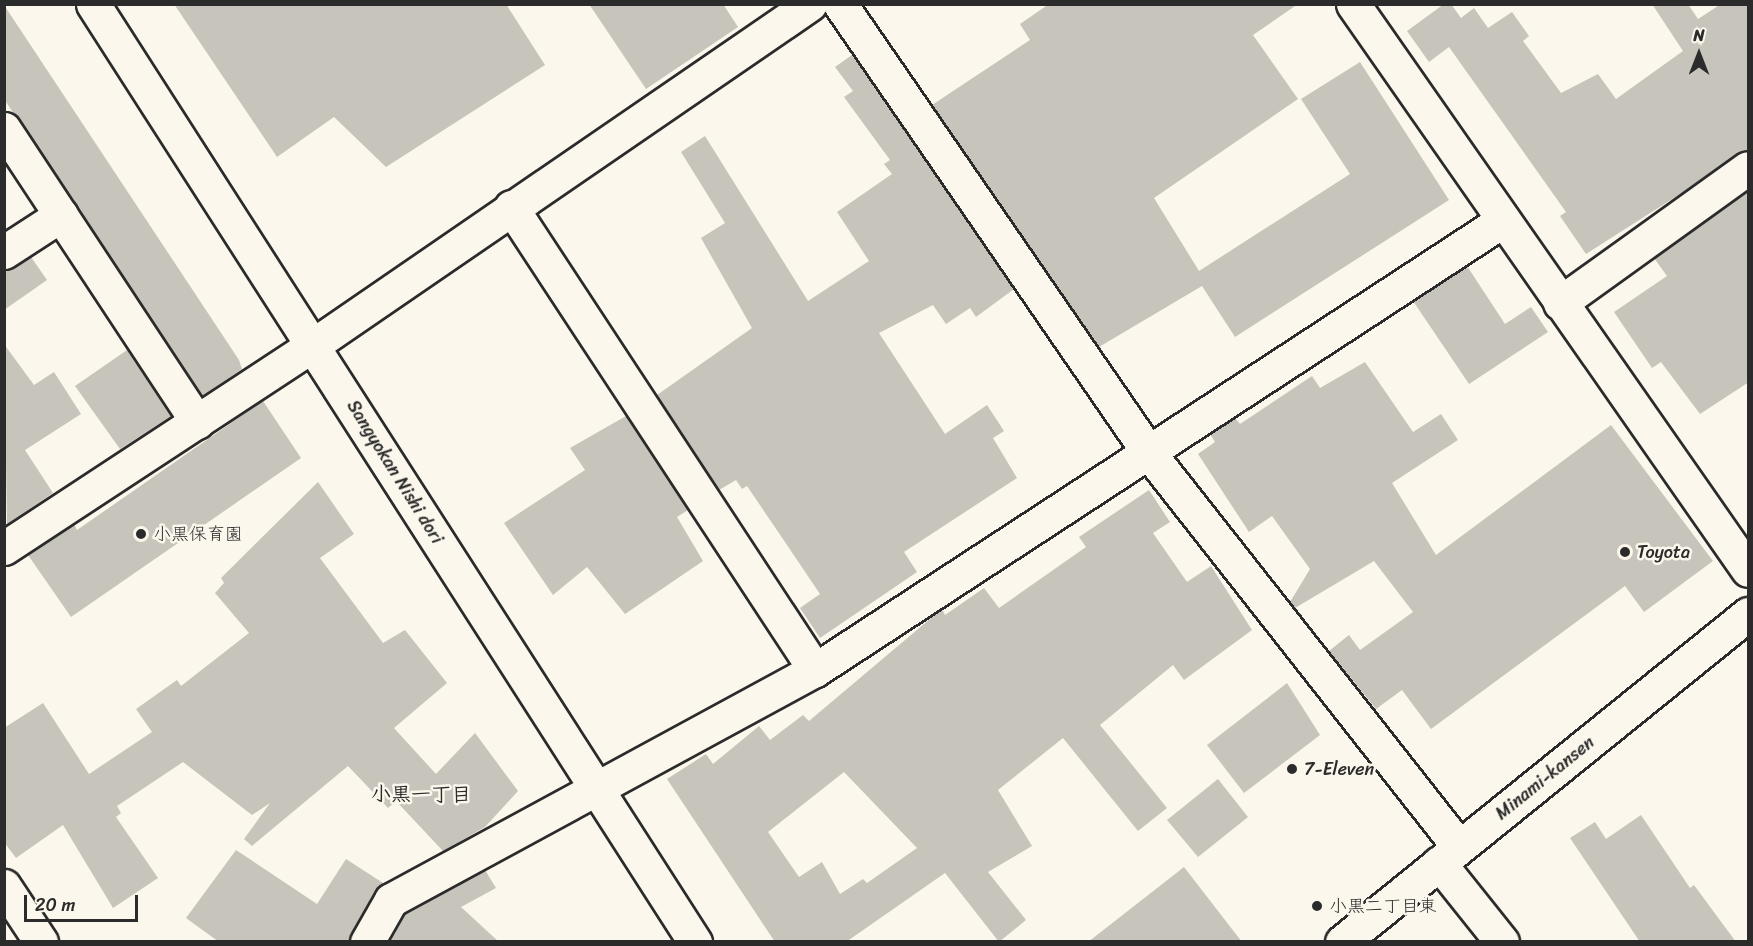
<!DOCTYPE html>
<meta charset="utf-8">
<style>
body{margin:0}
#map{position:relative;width:1753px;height:946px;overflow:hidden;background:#fbf7ec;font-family:Sriracha,"Klee One",sans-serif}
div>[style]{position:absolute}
.building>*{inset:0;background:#c7c4bc}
.roads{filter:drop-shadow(2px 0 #2b2b2b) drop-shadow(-2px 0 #2b2b2b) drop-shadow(0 2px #2b2b2b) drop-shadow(0 -2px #2b2b2b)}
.minor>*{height:33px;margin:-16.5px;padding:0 16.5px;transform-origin:16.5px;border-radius:16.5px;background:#fbf7ec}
.tertiary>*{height:33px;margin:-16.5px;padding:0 16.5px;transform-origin:16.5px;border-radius:16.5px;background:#fbf7ec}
.secondary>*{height:33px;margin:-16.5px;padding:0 16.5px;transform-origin:16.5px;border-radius:16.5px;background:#fbf7ec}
.dots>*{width:16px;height:16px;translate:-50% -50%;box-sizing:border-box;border:3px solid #fbf7ec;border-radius:50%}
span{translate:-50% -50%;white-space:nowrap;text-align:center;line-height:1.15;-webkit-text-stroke:5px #fbf7ec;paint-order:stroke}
.street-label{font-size:18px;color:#2b2b2b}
.poi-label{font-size:18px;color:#2b2b2b}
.left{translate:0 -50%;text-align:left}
.neighbourhood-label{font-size:20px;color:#2b2b2b;font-weight:700}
.frame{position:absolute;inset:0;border:6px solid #2b2b2b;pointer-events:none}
.north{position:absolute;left:1669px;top:24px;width:60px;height:60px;-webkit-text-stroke:4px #fbf7ec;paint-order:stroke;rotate:0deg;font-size:16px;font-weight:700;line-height:24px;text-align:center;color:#2b2b2b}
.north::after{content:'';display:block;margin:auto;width:21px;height:27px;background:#2b2b2b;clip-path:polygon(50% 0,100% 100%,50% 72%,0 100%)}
.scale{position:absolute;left:24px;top:895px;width:114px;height:27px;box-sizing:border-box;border:3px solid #2b2b2b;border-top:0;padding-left:8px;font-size:18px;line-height:21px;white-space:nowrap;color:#2b2b2b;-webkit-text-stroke:4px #fbf7ec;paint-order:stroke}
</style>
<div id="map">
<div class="building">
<div style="clip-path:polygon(174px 4px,506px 4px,545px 65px,386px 167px,334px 117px,277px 157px)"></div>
<div style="clip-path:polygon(589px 4px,723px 4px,738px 27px,646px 89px)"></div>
<div style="clip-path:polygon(1049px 4px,1298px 4px,1253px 35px,1298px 99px,1154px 198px,1199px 271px,1350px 174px,1301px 99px,1360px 62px,1449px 200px,1235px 337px,1202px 286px,1099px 347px,932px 105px,1030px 40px,1020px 24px)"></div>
<div style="clip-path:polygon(1444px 4px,1451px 4px,1461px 18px,1474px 8px,1488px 28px,1512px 12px,1529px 36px,1523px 41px,1561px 93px,1598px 74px,1616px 99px,1683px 51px,1652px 4px,1688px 4px,1698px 19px,1721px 4px,1749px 4px,1749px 150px,1586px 254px,1560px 216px,1566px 212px,1449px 47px,1429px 62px,1407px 31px)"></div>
<div style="clip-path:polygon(4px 5px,239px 360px,242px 369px,202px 396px,4px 99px)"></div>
<div style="clip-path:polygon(852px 55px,1014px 289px,976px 317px,970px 308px,946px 324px,933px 305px,879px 333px,945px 434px,987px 405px,1004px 431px,993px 438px,1017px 478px,904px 552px,917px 572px,820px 638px,800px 608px,820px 594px,787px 545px,747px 486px,742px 489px,736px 480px,719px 490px,657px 395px,752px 328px,701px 238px,725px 223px,681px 152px,705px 136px,808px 301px,869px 261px,837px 212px,892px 174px,884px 164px,890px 160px,844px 97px,853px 91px,835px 67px)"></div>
<div style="clip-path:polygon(1749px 191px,1749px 382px,1700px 414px,1661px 362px,1652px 368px,1614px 312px,1667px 276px,1654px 258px)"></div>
<div style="clip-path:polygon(31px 257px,47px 280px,4px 310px,4px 271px)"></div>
<div style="clip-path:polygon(1467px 266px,1505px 324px,1531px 307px,1548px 332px,1469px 384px,1413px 301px)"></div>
<div style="clip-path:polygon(4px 344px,34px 385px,54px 372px,81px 414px,25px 450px,53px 493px,7px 524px)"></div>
<div style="clip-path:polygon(127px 350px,171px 416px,120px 449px,75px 386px)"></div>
<div style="clip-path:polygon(1365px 362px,1413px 432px,1441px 414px,1458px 440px,1392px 483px,1436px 555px,1611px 425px,1713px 561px,1644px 612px,1625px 586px,1431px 729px,1402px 690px,1376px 709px,1329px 651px,1349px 635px,1360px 650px,1413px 612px,1374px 561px,1295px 608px,1290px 602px,1310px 569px,1272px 516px,1249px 532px,1198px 454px,1215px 442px,1210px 434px,1235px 418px,1240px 424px,1312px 376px,1320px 388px)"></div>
<div style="clip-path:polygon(263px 401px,301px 458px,71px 617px,28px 555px,74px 524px,77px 530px)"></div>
<div style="clip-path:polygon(626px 416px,688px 510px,677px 517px,703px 561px,625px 614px,587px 567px,553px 595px,504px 523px,585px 470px,570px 448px)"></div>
<div style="clip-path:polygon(318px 482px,354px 534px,320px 558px,383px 643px,405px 630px,447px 683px,394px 728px,436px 774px,475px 733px,518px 791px,485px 827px,443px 851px,396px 801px,388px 808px,348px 766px,252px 846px,244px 839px,270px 803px,252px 815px,183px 762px,117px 806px,121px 813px,116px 817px,158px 878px,113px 908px,63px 825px,16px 858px,4px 842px,4px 728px,43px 703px,89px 774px,152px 732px,136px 709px,177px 680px,181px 686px,249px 633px,215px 593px,224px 583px,221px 578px)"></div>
<div style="clip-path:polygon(evenodd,1149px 490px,1170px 522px,1153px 533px,1187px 582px,1211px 566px,1252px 630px,1184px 680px,1173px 665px,1100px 725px,1167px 808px,1138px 831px,1063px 738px,998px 790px,1032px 846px,988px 872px,1026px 920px,999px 942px,945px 873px,846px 942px,775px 942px,667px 779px,706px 754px,713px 764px,759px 726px,770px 740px,803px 715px,809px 721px,937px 613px,942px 609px,945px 615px,984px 588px,999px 608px,1086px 547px,1079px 537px,1149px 490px,844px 772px,917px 848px,867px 883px,863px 879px,840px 894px,822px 862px,799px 877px,768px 832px,844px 772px)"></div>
<div style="clip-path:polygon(1287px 683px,1320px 735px,1244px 793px,1207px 745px)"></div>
<div style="clip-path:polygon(1218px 779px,1248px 817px,1198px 857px,1167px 820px)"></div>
<div style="clip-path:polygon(1641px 815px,1690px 888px,1694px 885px,1736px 942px,1640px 942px,1570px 838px,1595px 822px,1606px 839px)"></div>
<div style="clip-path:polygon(236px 850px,317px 904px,346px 859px,383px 883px,348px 942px,219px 942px,186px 918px)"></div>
<div style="clip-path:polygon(1184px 867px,1242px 942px,1088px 942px,1170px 878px)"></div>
<div style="clip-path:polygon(485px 870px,496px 888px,461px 907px,499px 942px,389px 942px,405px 914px)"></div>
</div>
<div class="roads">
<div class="minor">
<div style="left:840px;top:4px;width:545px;rotate:55.46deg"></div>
<div style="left:1149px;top:453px;width:501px;rotate:51.8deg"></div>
<div style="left:1353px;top:4px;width:690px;rotate:55.09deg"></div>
<div style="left:4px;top:129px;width:351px;rotate:56.6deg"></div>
<div style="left:511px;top:207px;width:554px;rotate:56.71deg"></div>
<div style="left:4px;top:252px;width:68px;rotate:-33deg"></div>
<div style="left:1560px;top:303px;width:231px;rotate:-35.7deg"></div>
<div style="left:4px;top:548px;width:361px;rotate:-33.3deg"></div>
<div style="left:306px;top:350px;width:611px;rotate:-34.47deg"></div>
<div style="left:1439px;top:863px;width:101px;rotate:51.4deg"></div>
<div style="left:4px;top:886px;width:67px;rotate:56.5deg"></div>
<div style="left:367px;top:942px;width:48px;rotate:-60.3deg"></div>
<div style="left:391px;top:900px;width:482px;rotate:-28.5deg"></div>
<div style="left:815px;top:670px;width:821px;rotate:-33.17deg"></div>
</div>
<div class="tertiary">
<div style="left:93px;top:4px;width:1115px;rotate:57.31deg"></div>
</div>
<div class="secondary">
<div style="left:1342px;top:942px;width:522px;rotate:-38.93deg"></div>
</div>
</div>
<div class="dots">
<div style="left:141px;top:534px;background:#2b2b2b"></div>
<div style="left:1625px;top:552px;background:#2b2b2b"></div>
<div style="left:1292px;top:769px;background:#2b2b2b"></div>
<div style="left:1317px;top:906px;background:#2b2b2b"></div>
</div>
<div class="street-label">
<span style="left:395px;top:472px;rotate:58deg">Sangyokan Nishi dori</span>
<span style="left:1545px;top:778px;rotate:-39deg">Minami-kansen</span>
</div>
<div class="poi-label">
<span class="left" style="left:153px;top:534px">小黒保育園</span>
<span class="left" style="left:1637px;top:552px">Toyota</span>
<span class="left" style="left:1304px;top:769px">7-Eleven</span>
<span class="left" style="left:1329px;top:906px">小黒二丁目東</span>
</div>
<div class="neighbourhood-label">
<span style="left:421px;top:794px">小黒一丁目</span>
</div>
<div class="frame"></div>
<div class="north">N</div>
<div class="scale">20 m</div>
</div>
